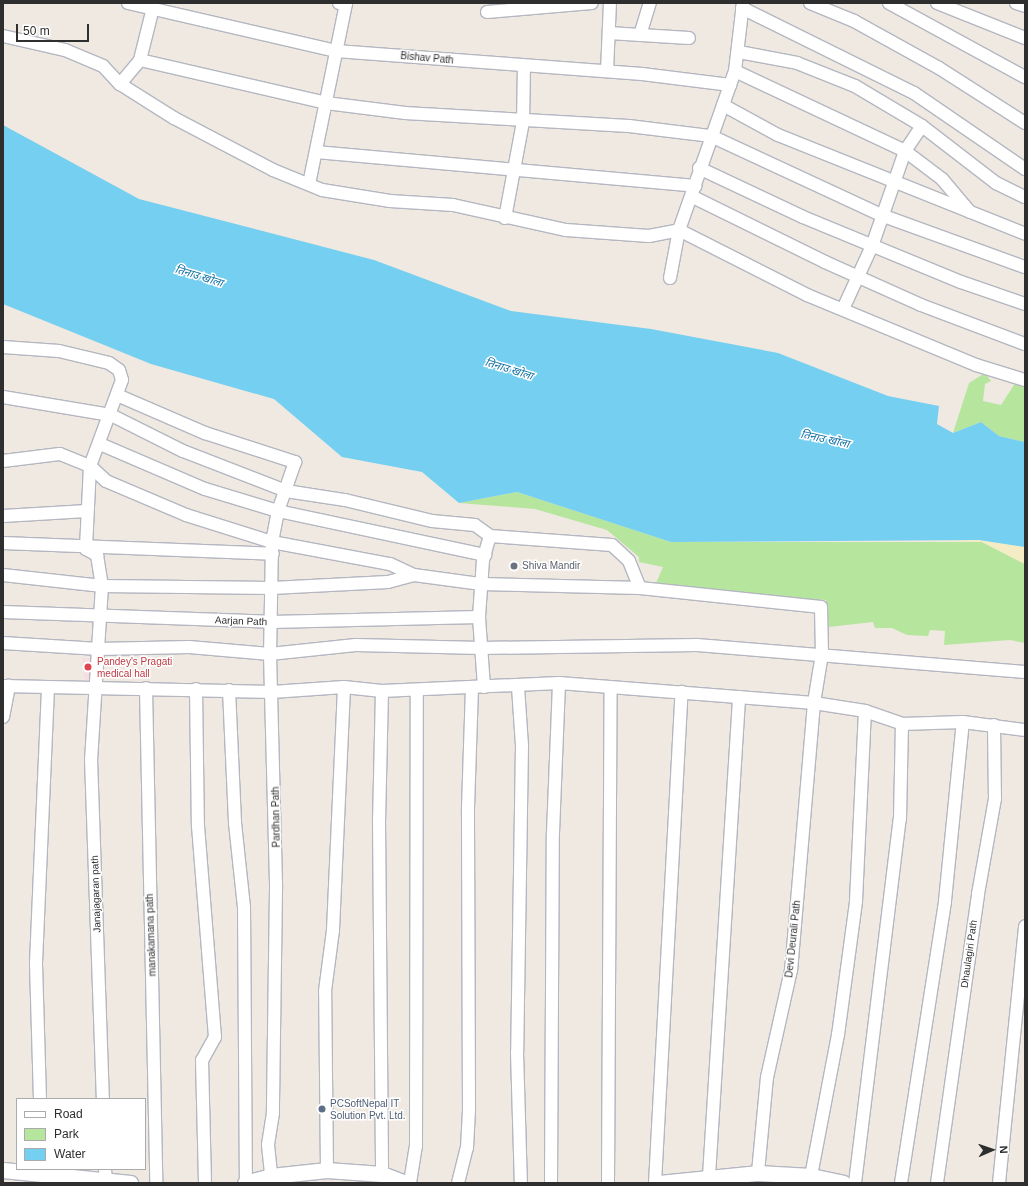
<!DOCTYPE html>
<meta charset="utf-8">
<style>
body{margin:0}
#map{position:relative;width:1028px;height:1186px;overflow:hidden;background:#efe9e1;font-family:Arial,"Noto Sans Devanagari",sans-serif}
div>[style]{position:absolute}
.medical>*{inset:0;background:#f5dfe0}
.green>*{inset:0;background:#b6e59e}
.sand>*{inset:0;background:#f3ecc5}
.water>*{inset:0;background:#75cff0}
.roads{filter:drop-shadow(1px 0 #b4b7c1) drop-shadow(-1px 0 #b4b7c1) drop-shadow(0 1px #b4b7c1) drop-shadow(0 -1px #b4b7c1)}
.minor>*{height:12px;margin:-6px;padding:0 6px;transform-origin:6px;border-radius:6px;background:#fff}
.tertiary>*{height:15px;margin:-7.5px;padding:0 7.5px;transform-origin:7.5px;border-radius:7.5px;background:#fff}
.dots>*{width:11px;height:11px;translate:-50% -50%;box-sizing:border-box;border:2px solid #fff;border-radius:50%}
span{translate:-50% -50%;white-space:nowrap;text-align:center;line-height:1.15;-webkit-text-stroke:3px #fff;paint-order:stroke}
.street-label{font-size:10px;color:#2e2e2e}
.worship-label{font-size:10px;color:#5b616d}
.left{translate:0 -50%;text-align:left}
.health-label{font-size:10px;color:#be3a42}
.service-label{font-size:10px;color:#4e5e75}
.water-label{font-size:11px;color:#0d6fa3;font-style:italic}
.frame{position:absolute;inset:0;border:4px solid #2e2e2e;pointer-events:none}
.legend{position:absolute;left:16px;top:1098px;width:130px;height:72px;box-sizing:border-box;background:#fff;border:1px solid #ababab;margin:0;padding:5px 7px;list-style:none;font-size:12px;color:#2e2e2e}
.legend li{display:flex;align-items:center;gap:8px;height:20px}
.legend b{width:20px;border:1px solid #ababab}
.north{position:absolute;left:972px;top:1130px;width:40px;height:40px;-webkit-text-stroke:3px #fff;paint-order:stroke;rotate:88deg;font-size:11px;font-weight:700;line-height:16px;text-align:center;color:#2e2e2e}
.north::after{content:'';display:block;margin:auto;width:14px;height:18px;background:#2e2e2e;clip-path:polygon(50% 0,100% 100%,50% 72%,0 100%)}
.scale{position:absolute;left:16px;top:24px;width:73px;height:18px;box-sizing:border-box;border:2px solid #2e2e2e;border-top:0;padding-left:5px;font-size:12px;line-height:14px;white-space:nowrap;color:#2e2e2e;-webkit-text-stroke:3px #fff;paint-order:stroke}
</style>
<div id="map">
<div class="medical">
<div style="clip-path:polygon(82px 658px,93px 658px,95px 681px,85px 681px)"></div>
</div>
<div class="green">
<div style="clip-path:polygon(985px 373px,991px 381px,985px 384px,983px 401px,1001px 405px,1016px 382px,1025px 385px,1025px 442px,999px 436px,981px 422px,953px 433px,969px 383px)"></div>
<div style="clip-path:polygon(517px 492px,671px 542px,982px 542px,1025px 564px,1025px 643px,1010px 640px,944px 645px,945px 631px,930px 630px,928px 636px,907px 635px,892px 628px,875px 628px,873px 622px,829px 627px,826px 600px,654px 588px,663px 567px,639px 562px,639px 557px,607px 530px,535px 509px,459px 503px)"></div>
</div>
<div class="sand">
<div style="clip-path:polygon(979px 540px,1025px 547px,1025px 564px,982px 542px,921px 541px)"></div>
</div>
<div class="water">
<div style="clip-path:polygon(3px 125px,139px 199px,374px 260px,511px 311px,651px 329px,778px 353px,888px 396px,939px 406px,937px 424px,953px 433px,981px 422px,999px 436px,1025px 442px,1025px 547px,979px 540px,671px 542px,517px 492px,459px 503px,422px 472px,342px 457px,274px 399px,151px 364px,3px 304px)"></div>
</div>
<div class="roads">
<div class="minor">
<div style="left:128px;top:3px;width:213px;rotate:13deg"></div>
<div style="left:336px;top:51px;width:307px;rotate:4.3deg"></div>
<div style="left:642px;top:74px;width:89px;rotate:7.1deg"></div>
<div style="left:810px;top:3px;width:48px;rotate:22.2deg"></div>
<div style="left:854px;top:21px;width:97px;rotate:28.9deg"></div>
<div style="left:939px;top:68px;width:102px;rotate:32.6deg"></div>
<div style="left:889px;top:3px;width:155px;rotate:28.6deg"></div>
<div style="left:937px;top:3px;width:95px;rotate:21.7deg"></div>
<div style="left:1016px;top:3px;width:9px;rotate:18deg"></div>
<div style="left:742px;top:8px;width:192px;rotate:26.3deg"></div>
<div style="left:914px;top:93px;width:135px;rotate:34.4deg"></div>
<div style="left:487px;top:12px;width:105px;rotate:-4.9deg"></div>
<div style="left:609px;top:33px;width:80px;rotate:3.6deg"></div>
<div style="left:640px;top:35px;width:34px;rotate:-73deg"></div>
<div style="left:3px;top:36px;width:64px;rotate:12.7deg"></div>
<div style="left:65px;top:50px;width:41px;rotate:22.8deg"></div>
<div style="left:103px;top:66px;width:25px;rotate:47deg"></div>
<div style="left:120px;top:84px;width:64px;rotate:32.2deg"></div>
<div style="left:174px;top:118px;width:112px;rotate:27.7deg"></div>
<div style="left:273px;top:170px;width:53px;rotate:22.2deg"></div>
<div style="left:322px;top:190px;width:69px;rotate:9.2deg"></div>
<div style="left:390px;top:201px;width:63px;rotate:3.6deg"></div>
<div style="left:453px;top:205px;width:116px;rotate:12.5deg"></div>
<div style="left:566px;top:230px;width:83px;rotate:4.1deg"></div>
<div style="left:649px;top:236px;width:31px;rotate:-11deg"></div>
<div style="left:679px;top:230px;width:144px;rotate:26.9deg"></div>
<div style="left:807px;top:295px;width:183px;rotate:22.5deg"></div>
<div style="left:976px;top:365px;width:51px;rotate:17deg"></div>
<div style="left:739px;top:52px;width:59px;rotate:10.7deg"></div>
<div style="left:797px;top:63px;width:62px;rotate:21.6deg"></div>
<div style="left:855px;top:86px;width:78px;rotate:30.8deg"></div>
<div style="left:922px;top:126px;width:93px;rotate:37.6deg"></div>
<div style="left:996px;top:183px;width:32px;rotate:26deg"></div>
<div style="left:140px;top:60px;width:191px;rotate:13deg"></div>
<div style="left:326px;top:103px;width:80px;rotate:7.2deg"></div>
<div style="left:405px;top:113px;width:224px;rotate:3.3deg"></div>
<div style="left:629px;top:126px;width:83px;rotate:7deg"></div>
<div style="left:711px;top:136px;width:187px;rotate:24.9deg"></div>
<div style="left:881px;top:215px;width:153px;rotate:19.9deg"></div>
<div style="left:607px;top:71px;width:68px;rotate:-87.5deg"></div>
<div style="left:735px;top:71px;width:188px;rotate:25.2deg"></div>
<div style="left:905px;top:151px;width:46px;rotate:37.1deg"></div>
<div style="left:942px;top:179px;width:43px;rotate:49.7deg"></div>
<div style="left:120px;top:84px;width:31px;rotate:-50deg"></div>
<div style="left:140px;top:60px;width:54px;rotate:-76deg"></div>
<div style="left:723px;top:105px;width:63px;rotate:28.6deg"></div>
<div style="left:778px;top:135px;width:266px;rotate:21.8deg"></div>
<div style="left:316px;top:152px;width:381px;rotate:5.1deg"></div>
<div style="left:699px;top:168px;width:115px;rotate:25.2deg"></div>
<div style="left:803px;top:217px;width:171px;rotate:22.4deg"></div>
<div style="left:961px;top:282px;width:68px;rotate:19deg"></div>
<div style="left:309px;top:184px;width:184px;rotate:-78.4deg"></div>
<div style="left:346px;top:4px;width:7px;rotate:-172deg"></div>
<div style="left:693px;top:197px;width:147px;rotate:26.2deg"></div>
<div style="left:825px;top:262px;width:105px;rotate:24.1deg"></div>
<div style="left:921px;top:305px;width:111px;rotate:20.6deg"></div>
<div style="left:505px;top:218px;width:98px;rotate:-79.4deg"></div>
<div style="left:523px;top:122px;width:56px;rotate:-89deg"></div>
<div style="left:670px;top:278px;width:49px;rotate:-79.4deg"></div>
<div style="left:679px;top:230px;width:169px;rotate:-70.6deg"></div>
<div style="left:735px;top:71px;width:68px;rotate:-83.3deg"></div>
<div style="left:843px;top:309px;width:69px;rotate:-65.3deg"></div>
<div style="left:872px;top:246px;width:101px;rotate:-70.8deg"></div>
<div style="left:905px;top:151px;width:30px;rotate:-56deg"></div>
<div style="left:3px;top:347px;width:56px;rotate:4.1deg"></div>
<div style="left:59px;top:351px;width:51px;rotate:13.5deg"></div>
<div style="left:109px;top:363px;width:12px;rotate:35deg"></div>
<div style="left:119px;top:370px;width:10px;rotate:73deg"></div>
<div style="left:122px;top:380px;width:92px;rotate:110.4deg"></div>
<div style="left:90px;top:466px;width:83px;rotate:92.8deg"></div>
<div style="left:86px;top:549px;width:13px;rotate:29deg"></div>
<div style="left:97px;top:555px;width:31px;rotate:81deg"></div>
<div style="left:102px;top:586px;width:173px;rotate:93.6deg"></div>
<div style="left:91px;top:759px;width:340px;rotate:88deg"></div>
<div style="left:117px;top:395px;width:96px;rotate:23.4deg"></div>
<div style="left:205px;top:433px;width:95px;rotate:17.9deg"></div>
<div style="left:295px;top:462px;width:52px;rotate:109.1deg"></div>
<div style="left:278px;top:511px;width:32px;rotate:101deg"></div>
<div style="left:272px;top:542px;width:112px;rotate:91deg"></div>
<div style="left:270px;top:654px;width:235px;rotate:88.5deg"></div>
<div style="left:276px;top:889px;width:224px;rotate:90.8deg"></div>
<div style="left:273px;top:1113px;width:32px;rotate:99deg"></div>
<div style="left:268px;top:1145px;width:31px;rotate:84deg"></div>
<div style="left:3px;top:397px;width:109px;rotate:9.5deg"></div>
<div style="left:111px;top:415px;width:80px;rotate:26.6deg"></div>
<div style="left:183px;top:451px;width:110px;rotate:21.2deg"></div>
<div style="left:286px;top:491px;width:60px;rotate:8.7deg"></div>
<div style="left:345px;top:500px;width:89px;rotate:13.6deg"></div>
<div style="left:432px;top:521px;width:43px;rotate:5.3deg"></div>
<div style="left:475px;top:525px;width:19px;rotate:36deg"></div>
<div style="left:490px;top:536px;width:122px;rotate:4.2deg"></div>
<div style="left:612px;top:545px;width:23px;rotate:43deg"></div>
<div style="left:629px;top:561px;width:29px;rotate:68deg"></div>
<div style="left:100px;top:444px;width:114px;rotate:23.2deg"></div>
<div style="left:205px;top:489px;width:76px;rotate:16.8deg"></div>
<div style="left:278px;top:511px;width:212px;rotate:12deg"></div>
<div style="left:3px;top:461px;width:57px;rotate:-7deg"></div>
<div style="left:60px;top:454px;width:32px;rotate:22deg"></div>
<div style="left:90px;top:466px;width:22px;rotate:43deg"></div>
<div style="left:106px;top:481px;width:87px;rotate:23deg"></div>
<div style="left:186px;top:515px;width:90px;rotate:17.4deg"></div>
<div style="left:272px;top:542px;width:120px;rotate:10.6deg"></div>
<div style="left:390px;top:564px;width:26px;rotate:25deg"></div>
<div style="left:3px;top:516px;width:84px;rotate:-3.4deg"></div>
<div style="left:3px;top:543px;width:270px;rotate:2.3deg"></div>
<div style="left:3px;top:575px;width:100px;rotate:6.3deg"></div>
<div style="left:102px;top:586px;width:170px;rotate:0.7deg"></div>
<div style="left:272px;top:588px;width:116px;rotate:-3deg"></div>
<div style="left:388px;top:582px;width:27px;rotate:-15deg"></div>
<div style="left:414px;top:575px;width:68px;rotate:7.7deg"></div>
<div style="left:481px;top:584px;width:159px;rotate:1.4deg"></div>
<div style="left:640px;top:588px;width:182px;rotate:6deg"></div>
<div style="left:821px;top:607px;width:47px;rotate:88.8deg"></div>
<div style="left:822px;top:654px;width:50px;rotate:99.3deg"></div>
<div style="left:814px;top:703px;width:268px;rotate:94.9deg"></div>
<div style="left:791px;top:970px;width:110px;rotate:102.6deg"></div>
<div style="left:767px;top:1077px;width:96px;rotate:95.4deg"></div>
<div style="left:3px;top:612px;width:268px;rotate:2.1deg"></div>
<div style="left:271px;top:622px;width:208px;rotate:-1.4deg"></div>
<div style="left:3px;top:643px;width:96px;rotate:3.6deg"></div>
<div style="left:99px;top:649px;width:90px;rotate:-1.3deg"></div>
<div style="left:189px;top:647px;width:81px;rotate:4.9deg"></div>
<div style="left:270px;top:654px;width:86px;rotate:-6deg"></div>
<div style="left:356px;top:645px;width:125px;rotate:1.4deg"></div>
<div style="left:481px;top:648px;width:216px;rotate:-0.8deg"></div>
<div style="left:697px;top:645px;width:329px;rotate:4.7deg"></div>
<div style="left:3px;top:686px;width:269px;rotate:1.3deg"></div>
<div style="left:272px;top:692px;width:72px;rotate:-4deg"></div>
<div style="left:344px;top:687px;width:38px;rotate:6deg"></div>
<div style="left:382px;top:691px;width:177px;rotate:-2.6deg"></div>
<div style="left:559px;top:683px;width:256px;rotate:4.5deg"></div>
<div style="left:814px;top:703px;width:52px;rotate:8.9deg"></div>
<div style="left:865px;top:711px;width:39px;rotate:19deg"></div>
<div style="left:902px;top:724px;width:61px;rotate:-1.9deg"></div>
<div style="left:963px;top:722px;width:63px;rotate:7.4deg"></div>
<div style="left:484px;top:687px;width:70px;rotate:-94.1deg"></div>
<div style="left:479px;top:617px;width:57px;rotate:-86deg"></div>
<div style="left:483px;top:560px;width:25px;rotate:-74deg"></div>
<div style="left:518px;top:687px;width:58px;rotate:86.1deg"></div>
<div style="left:522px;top:745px;width:307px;rotate:90.9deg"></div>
<div style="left:517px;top:1052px;width:131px;rotate:88.3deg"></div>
<div style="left:146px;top:688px;width:495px;rotate:88.8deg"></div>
<div style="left:196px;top:689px;width:137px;rotate:89.2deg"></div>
<div style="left:198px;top:826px;width:212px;rotate:85.4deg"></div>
<div style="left:215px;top:1037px;width:26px;rotate:119deg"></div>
<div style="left:202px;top:1060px;width:123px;rotate:88.6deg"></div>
<div style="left:229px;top:690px;width:133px;rotate:87.4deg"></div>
<div style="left:235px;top:823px;width:84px;rotate:83.9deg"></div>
<div style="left:244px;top:907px;width:276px;rotate:89.6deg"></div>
<div style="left:382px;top:691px;width:129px;rotate:91.3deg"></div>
<div style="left:379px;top:820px;width:354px;rotate:89.5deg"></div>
<div style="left:3px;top:717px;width:32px;rotate:-79deg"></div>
<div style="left:40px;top:1099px;width:136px;rotate:-91.7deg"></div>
<div style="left:36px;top:963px;width:276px;rotate:-87.5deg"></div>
<div style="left:105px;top:1169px;width:11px;rotate:85deg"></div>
<div style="left:327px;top:1170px;width:179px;rotate:-90.6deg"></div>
<div style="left:325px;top:991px;width:62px;rotate:-82.5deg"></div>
<div style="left:333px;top:930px;width:243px;rotate:-87.4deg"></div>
<div style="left:709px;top:1176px;width:480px;rotate:-86.4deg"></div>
<div style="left:811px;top:1176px;width:144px;rotate:-79.2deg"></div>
<div style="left:838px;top:1035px;width:135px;rotate:-82.3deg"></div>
<div style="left:856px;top:901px;width:190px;rotate:-87.3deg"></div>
<div style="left:410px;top:1183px;width:36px;rotate:-81deg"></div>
<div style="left:416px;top:1147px;width:457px;rotate:-89.9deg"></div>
<div style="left:458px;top:1183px;width:36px;rotate:-76deg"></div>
<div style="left:467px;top:1148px;width:39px;rotate:-87deg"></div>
<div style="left:469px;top:1109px;width:301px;rotate:-90.2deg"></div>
<div style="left:468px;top:808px;width:119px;rotate:-88.1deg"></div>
<div style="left:551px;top:1183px;width:350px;rotate:-89.7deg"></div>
<div style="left:553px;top:833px;width:150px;rotate:-87.7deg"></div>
<div style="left:608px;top:1183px;width:496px;rotate:-89.7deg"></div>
<div style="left:655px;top:1183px;width:492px;rotate:-86.9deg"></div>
<div style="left:855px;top:1183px;width:367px;rotate:-83deg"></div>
<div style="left:900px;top:819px;width:95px;rotate:-88.8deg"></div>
<div style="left:901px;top:1183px;width:285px;rotate:-81.1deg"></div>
<div style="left:945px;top:901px;width:180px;rotate:-84.3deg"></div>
<div style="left:937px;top:1183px;width:292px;rotate:-81.9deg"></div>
<div style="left:978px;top:894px;width:97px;rotate:-79.9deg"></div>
<div style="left:995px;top:799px;width:74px;rotate:-90.8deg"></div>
<div style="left:999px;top:1183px;width:258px;rotate:-84.2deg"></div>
</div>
<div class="tertiary">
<div style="left:3px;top:1170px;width:128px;rotate:5.8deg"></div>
<div style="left:245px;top:1183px;width:27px;rotate:-15deg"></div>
<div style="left:271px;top:1176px;width:56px;rotate:-6.1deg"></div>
<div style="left:327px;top:1170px;width:55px;rotate:4.2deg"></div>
<div style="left:382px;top:1174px;width:25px;rotate:21deg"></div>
<div style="left:659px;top:1183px;width:100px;rotate:-5.8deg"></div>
<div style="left:758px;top:1173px;width:53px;rotate:3.2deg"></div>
<div style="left:811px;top:1176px;width:33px;rotate:12deg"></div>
</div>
</div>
<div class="dots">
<div style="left:514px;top:566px;background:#6b7280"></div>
<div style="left:88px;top:667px;background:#e0444e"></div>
<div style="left:322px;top:1109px;background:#5c6f8a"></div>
</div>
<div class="street-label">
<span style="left:427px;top:58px;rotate:5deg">Bishav Path</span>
<span style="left:241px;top:621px;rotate:2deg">Aarjan Path</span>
<span style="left:276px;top:817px;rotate:-91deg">Pardhan Path</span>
<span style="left:96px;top:894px;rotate:-92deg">Janajagaran path</span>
<span style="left:151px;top:935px;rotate:-92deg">manakamana path</span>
<span style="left:793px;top:939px;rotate:-84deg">Devi Deurali Path</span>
<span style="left:969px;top:954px;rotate:-82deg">Dhaulagiri Path</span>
</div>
<div class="worship-label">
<span class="left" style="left:522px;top:566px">Shiva Mandir</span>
</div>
<div class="health-label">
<span class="left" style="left:97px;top:667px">Pandey's Pragati<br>medical hall</span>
</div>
<div class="service-label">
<span class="left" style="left:330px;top:1109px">PCSoftNepal IT<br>Solution Pvt. Ltd.</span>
</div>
<div class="water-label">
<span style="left:199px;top:276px;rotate:17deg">तिनाउ खोला</span>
<span style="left:509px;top:369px;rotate:17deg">तिनाउ खोला</span>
<span style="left:825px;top:439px;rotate:12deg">तिनाउ खोला</span>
</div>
<div class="frame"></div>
<ul class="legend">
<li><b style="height:5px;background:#fff"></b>Road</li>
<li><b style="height:11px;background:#b6e59e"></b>Park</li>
<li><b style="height:11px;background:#75cff0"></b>Water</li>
</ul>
<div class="north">N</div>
<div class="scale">50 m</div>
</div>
